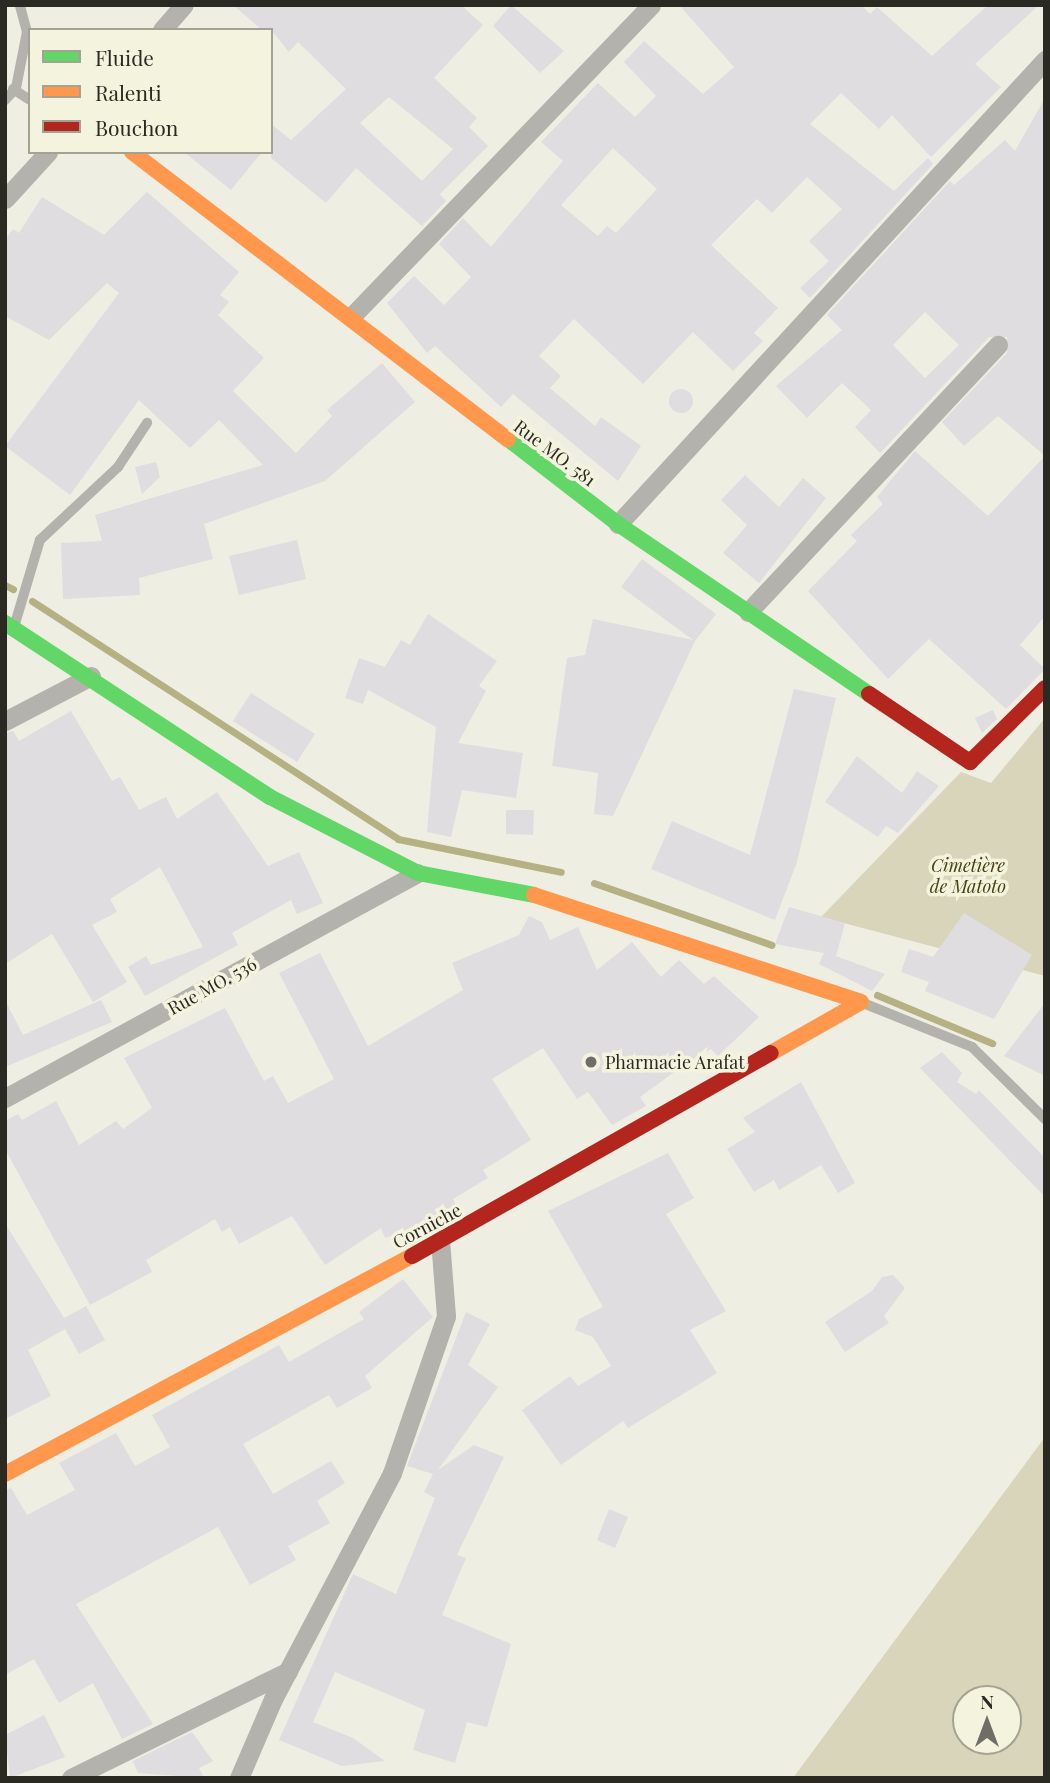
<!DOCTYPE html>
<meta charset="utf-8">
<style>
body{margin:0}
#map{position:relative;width:1050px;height:1783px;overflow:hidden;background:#efeee3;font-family:"Playfair Display",serif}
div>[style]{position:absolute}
.green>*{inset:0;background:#d8d5ba}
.stream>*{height:7px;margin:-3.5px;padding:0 3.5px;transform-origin:3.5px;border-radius:3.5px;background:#b6b182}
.building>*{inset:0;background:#dfdddf}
.round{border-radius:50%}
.lane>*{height:10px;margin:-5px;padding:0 5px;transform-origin:5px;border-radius:5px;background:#b3b2ad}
.street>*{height:19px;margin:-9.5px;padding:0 9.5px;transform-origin:9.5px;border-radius:9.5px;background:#b3b2ad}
.fast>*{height:16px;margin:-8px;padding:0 8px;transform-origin:8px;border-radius:8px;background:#63d668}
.slow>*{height:16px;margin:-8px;padding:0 8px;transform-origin:8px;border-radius:8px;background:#ff974d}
.jam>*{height:16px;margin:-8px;padding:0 8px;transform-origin:8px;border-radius:8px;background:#b3261e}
.dots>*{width:19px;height:19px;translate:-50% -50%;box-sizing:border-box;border:4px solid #f4f3de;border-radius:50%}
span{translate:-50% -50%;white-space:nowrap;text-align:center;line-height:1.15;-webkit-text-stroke:7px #f4f3de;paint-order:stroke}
.street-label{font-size:18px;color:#2a2922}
.park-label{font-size:18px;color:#47420f;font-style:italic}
.poi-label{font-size:18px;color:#2a2922}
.left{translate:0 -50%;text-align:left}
.frame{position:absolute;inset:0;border:7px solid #2a2922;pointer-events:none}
.legend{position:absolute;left:28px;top:28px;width:245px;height:126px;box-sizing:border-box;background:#f4f3de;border:2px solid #a3a293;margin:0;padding:9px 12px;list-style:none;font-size:21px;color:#2a2922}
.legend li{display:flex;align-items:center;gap:14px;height:35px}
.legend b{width:35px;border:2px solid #a3a293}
.north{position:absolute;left:952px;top:1685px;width:70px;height:70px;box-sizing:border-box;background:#f4f3de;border:2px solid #a3a293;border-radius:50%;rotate:0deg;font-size:19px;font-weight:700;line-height:28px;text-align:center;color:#2a2922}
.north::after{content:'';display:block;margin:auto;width:24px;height:32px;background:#6f6e66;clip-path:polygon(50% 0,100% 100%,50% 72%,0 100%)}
</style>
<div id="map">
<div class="green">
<div style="clip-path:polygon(1045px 718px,1045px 976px,821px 917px,961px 772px,991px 783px)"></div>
<div style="clip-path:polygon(evenodd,1045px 1437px,1045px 1778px,793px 1778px,935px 1586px,1045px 1437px,966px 1699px,1008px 1699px,1008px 1741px,966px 1741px,966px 1699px)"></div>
</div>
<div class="stream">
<div style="left:5px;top:585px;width:9px;rotate:27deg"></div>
<div style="left:32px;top:601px;width:437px;rotate:33deg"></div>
<div style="left:398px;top:839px;width:166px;rotate:11.4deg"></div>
<div style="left:594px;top:883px;width:188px;rotate:19.2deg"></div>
<div style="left:877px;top:995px;width:125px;rotate:22.7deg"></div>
</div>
<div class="building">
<div style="clip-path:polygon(evenodd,233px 5px,461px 5px,483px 25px,434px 78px,477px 118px,469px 127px,488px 146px,440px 194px,446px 201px,422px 226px,356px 168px,326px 203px,271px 158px,271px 124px,291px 140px,346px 89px,298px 42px,289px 52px,271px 30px,262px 30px,233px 5px,389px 97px,453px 149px,422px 181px,360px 123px,389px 97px)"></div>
<div style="clip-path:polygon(511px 5px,564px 51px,540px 73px,493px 26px)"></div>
<div style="clip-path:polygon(evenodd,679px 5px,861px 5px,870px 14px,877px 7px,932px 56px,988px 5px,1039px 5px,975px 64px,1001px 87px,931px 157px,892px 115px,879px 129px,841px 93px,810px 124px,894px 191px,928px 158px,933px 164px,810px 298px,800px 288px,829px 261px,809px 241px,842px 209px,807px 177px,772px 213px,757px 199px,711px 245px,778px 308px,754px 333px,763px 341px,733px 371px,693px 332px,643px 384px,574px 319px,539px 356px,561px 376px,550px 388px,595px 426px,601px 417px,641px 446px,618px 481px,513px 394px,501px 407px,435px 346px,427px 353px,387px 303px,414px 276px,444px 305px,471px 277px,439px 244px,463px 218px,491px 247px,563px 161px,541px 142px,598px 83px,635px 117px,656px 96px,624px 62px,644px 41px,703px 94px,734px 67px,679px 5px,613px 148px,657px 189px,616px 233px,607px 226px,598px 236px,561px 205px,613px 148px)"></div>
<div style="clip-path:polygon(evenodd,1045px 98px,1045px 616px,1020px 645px,1045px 669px,1006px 709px,929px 639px,888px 679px,808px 591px,857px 541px,851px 535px,883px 504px,877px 497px,915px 451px,988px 516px,1045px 456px,998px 416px,964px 446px,942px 422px,1007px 353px,1007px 337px,989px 337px,880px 453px,855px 427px,871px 410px,842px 383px,807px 418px,776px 386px,842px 330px,827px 315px,950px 181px,954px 185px,1005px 140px,1015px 151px,1045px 98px,925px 312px,959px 345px,925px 378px,893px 345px,925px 312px)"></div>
<div style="clip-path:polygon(184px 152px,262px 152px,231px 190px)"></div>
<div style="clip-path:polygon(147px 192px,239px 272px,220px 295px,229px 302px,218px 315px,264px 358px,233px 391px,296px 453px,332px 416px,327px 410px,382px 363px,415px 402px,325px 481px,204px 524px,213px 559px,139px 578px,140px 595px,63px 599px,61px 543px,102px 541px,95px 515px,263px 465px,219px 420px,190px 448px,139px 400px,70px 495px,5px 446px,119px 293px,107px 283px,49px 340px,5px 316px,5px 240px,13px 229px,19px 233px,42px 197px,104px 235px)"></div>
<div class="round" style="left:669px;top:389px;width:24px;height:24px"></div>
<div style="clip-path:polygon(156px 462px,160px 477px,142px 494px,135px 467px)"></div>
<div style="clip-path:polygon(745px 475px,779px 507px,803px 478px,826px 498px,759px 583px,723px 553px,747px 525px,721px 500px)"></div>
<div style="clip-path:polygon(297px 540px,306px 579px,239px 595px,229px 556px)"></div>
<div style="clip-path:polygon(642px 559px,716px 614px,695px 641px,613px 816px,594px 814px,598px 773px,552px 766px,567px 658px,585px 655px,593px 619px,693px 640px,621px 587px)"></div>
<div style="clip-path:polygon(428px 614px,497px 661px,479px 686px,486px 691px,458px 743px,523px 753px,516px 798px,462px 790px,451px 837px,427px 832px,436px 727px,368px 690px,363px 704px,345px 698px,359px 658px,385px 667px,401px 640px,410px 645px)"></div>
<div style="clip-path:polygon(794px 689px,836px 698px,797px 862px,775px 920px,651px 869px,672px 821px,750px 855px)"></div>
<div style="clip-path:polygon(251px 693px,315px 734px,297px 762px,233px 721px)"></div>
<div style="clip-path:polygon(993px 710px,997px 719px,982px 733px,975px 718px)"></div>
<div style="clip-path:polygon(71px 711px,112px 781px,120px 777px,139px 810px,166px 797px,177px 819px,217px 792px,268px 866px,299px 852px,323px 903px,297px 914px,291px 900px,232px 933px,238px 945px,145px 996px,128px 967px,146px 956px,151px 965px,203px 947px,160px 867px,110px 899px,117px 912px,92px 925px,127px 982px,93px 1002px,52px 934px,5px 964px,5px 733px,13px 731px,19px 741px)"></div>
<div style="clip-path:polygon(857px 756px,902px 793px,917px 771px,939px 786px,898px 833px,886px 826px,878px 837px,825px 802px)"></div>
<div style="clip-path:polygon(506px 810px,534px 810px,533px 835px,506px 834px)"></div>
<div style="clip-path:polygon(789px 907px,845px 923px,836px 956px,885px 974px,872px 991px,819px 964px,824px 953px,775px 944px)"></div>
<div style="clip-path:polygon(964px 913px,1032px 955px,994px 1019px,925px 991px,929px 982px,901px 972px,909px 949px,933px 957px)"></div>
<div style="clip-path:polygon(529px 916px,542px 922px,550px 940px,578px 927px,597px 970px,632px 942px,661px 977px,679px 960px,704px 984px,714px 976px,759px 1017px,718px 1056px,711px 1049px,691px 1060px,640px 1097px,646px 1106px,612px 1125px,588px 1092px,577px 1099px,543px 1048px,492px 1079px,531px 1140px,483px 1170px,488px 1178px,453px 1199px,457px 1207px,436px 1220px,385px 1238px,381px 1228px,325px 1265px,292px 1216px,239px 1244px,230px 1227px,222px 1232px,215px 1219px,146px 1260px,152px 1272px,90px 1305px,5px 1149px,5px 1121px,18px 1114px,22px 1120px,56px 1101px,79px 1145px,116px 1121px,123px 1129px,152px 1108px,124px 1058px,225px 1008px,264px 1081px,273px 1076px,288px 1103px,334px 1079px,279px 973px,320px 953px,368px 1046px,463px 990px,452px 963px,519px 935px)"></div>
<div style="clip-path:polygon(5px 1000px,23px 1035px,101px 1000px,112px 1022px,5px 1067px)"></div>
<div style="clip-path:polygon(1045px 1003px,1045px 1076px,1004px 1056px)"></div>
<div style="clip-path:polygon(942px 1052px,962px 1073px,957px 1082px,976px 1094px,979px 1090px,1045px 1158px,1045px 1197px,920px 1068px)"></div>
<div style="clip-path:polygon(801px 1082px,855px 1183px,838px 1193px,821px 1165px,779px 1190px,774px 1180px,754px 1192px,727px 1149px,755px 1132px,743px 1118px)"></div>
<div style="clip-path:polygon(668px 1153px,694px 1198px,666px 1214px,726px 1311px,690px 1330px,717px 1373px,628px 1428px,623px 1421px,561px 1465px,522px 1410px,570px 1376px,578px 1386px,611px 1366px,593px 1337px,575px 1330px,579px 1319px,603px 1307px,548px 1211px)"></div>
<div style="clip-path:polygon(5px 1223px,64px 1318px,86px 1306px,105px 1340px,79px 1354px,65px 1329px,28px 1350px,51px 1396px,5px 1419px)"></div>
<div style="clip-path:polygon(893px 1275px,905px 1288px,884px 1316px,889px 1323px,845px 1352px,825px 1322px,872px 1291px,882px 1277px)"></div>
<div style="clip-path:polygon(403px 1279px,433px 1317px,365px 1376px,372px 1388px,337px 1408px,329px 1395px,243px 1444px,273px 1494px,331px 1461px,345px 1483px,317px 1501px,330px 1523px,288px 1546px,296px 1560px,250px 1585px,218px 1527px,76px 1604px,153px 1724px,122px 1739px,93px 1683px,59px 1703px,34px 1659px,5px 1675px,5px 1490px,11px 1488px,27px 1515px,75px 1490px,59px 1463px,116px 1433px,135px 1466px,170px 1447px,152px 1415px,279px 1345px,289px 1362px,364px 1319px,359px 1312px)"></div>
<div style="clip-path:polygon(466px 1312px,490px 1324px,468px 1365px,498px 1387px,438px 1470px,474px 1445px,504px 1457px,457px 1555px,466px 1558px,442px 1615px,511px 1644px,487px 1727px,467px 1722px,455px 1763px,413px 1750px,425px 1710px,335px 1672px,313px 1722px,353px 1738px,385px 1761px,342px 1766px,279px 1740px,353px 1574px,396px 1594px,435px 1498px,424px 1492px,433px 1474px,407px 1466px)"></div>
<div style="clip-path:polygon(609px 1509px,628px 1517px,615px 1548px,597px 1540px)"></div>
<div style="clip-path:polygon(44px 1715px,65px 1757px,10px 1778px,5px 1735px)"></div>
<div style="clip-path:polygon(192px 1732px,213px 1761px,199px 1768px,204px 1778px,138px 1773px,133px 1761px)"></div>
</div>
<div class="lane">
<div style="left:13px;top:89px;width:20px;rotate:33deg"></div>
<div style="left:5px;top:100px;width:16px;rotate:-47deg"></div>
<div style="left:16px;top:88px;width:57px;rotate:-78.9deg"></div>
<div style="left:27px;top:32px;width:28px;rotate:-105deg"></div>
<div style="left:14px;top:627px;width:91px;rotate:-73.4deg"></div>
<div style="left:40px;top:540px;width:107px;rotate:-43.1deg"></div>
<div style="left:118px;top:467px;width:53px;rotate:-56.6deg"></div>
<div style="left:863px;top:1003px;width:118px;rotate:22deg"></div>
<div style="left:972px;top:1047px;width:103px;rotate:44.6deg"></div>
</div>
<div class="street">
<div style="left:162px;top:30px;width:33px;rotate:-49deg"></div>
<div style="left:5px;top:199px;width:64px;rotate:-47.5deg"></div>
<div style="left:352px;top:316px;width:431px;rotate:-46.1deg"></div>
<div style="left:618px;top:524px;width:631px;rotate:-47.38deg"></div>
<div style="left:748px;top:612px;width:366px;rotate:-46.9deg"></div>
<div style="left:5px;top:721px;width:97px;rotate:-27.6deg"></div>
<div style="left:5px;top:1098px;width:470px;rotate:-28.6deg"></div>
<div style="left:71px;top:1778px;width:242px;rotate:-26.2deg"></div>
<div style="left:239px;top:1778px;width:86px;rotate:-66.7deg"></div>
<div style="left:273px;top:1699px;width:255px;rotate:-62.2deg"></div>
<div style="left:392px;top:1473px;width:166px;rotate:-71deg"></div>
<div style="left:446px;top:1316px;width:76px;rotate:-94.5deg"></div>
</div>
<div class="fast">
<div style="left:508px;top:439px;width:139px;rotate:37.7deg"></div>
<div style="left:618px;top:524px;width:303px;rotate:34.1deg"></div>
<div style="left:5px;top:623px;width:317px;rotate:33.3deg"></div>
<div style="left:270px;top:797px;width:166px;rotate:27.2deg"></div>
<div style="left:418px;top:873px;width:118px;rotate:10.7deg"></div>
</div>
<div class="slow">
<div style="left:132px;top:152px;width:473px;rotate:37.4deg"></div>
<div style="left:534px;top:895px;width:344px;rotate:18.1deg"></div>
<div style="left:771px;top:1053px;width:103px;rotate:-29.5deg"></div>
<div style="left:5px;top:1474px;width:462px;rotate:-28.2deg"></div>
</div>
<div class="jam">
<div style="left:869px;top:694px;width:122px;rotate:34deg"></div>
<div style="left:970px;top:762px;width:105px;rotate:-44.6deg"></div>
<div style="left:412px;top:1256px;width:412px;rotate:-29.5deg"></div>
</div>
<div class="dots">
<div style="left:591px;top:1062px;background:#6f6e66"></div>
</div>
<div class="street-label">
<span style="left:555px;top:453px;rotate:37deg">Rue MO. 581</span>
<span style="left:212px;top:986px;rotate:-29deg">Rue MO. 536</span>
<span style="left:427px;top:1226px;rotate:-28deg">Corniche</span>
</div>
<div class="park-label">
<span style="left:968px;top:876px">Cimetière<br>de Matoto</span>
</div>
<div class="poi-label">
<span class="left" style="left:605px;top:1062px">Pharmacie Arafat</span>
</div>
<div class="frame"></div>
<ul class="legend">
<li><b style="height:9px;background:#63d668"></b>Fluide</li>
<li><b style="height:9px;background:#ff974d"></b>Ralenti</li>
<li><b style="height:9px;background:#b3261e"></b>Bouchon</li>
</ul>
<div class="north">N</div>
</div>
